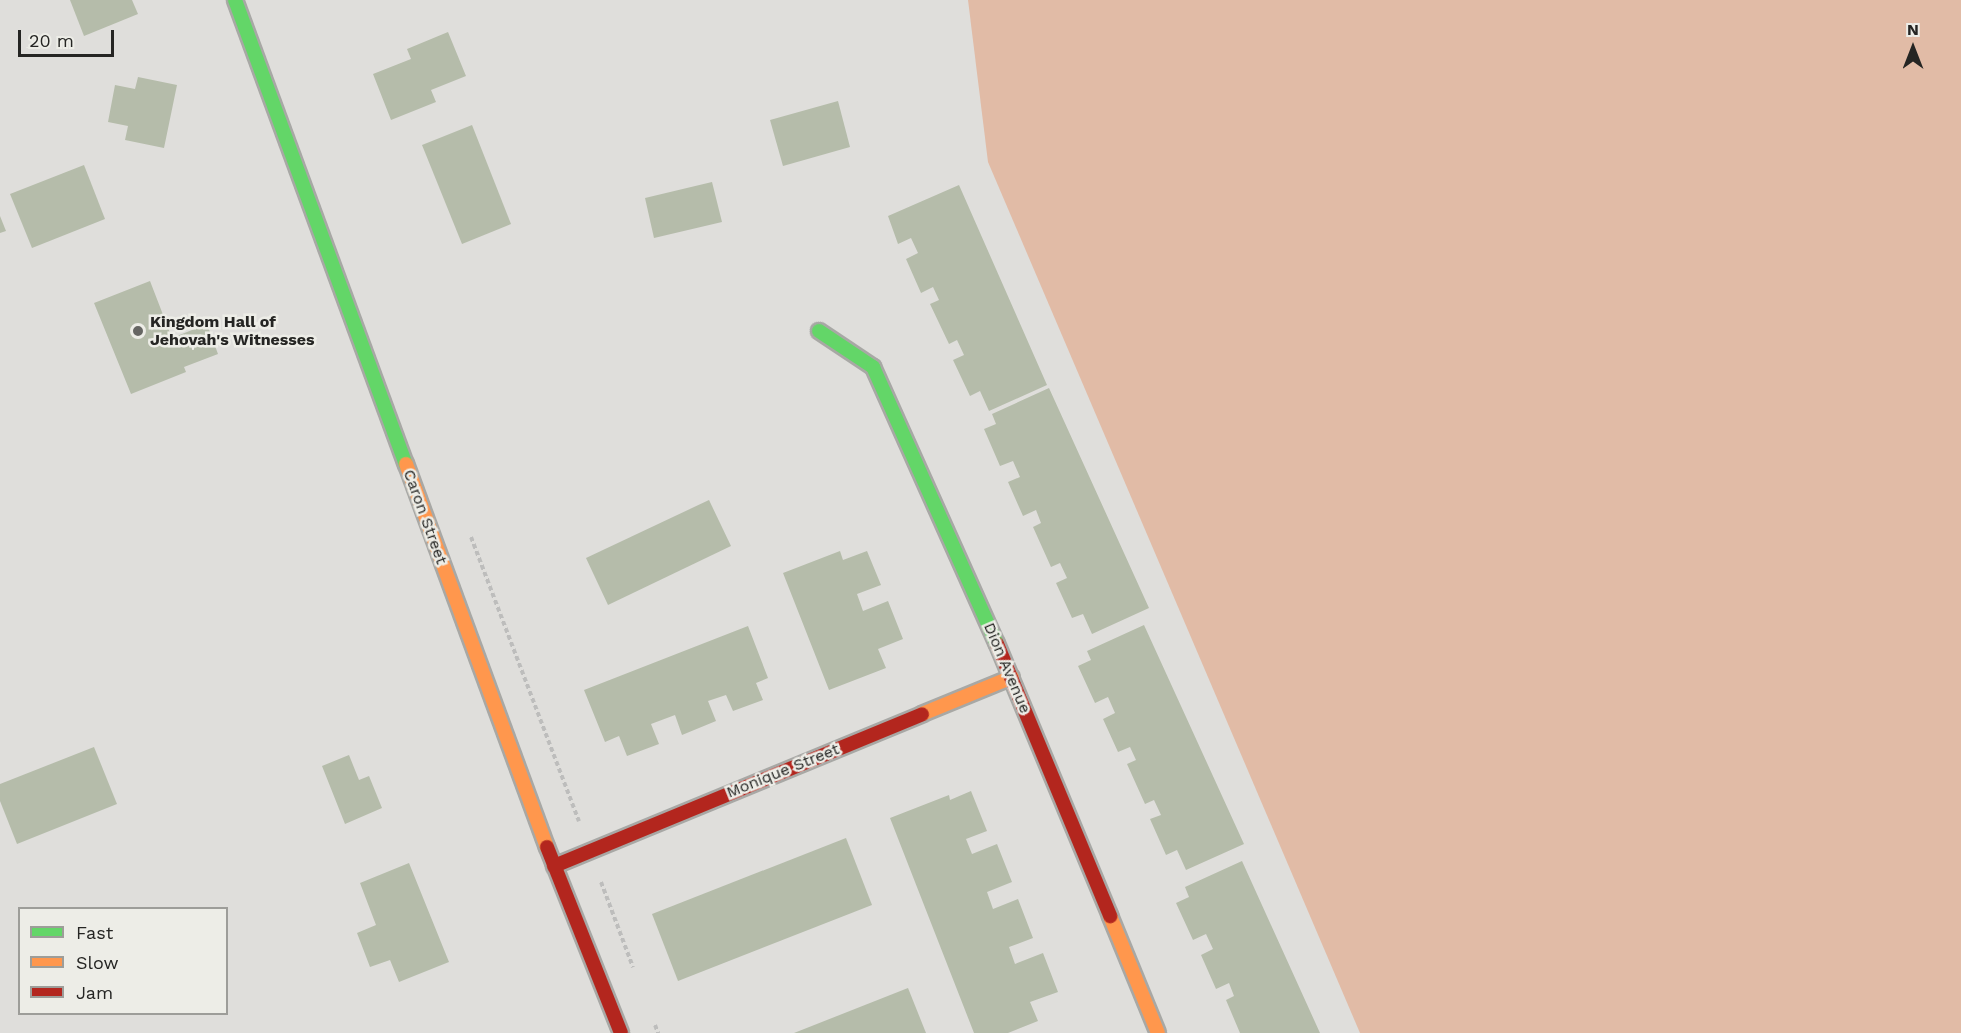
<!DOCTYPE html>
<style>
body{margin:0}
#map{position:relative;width:1961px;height:1033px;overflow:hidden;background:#dfdedb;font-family:"Work Sans",sans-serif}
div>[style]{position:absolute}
.green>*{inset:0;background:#e1bba6}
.building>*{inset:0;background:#b5bcaa}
.path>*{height:4px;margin-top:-2px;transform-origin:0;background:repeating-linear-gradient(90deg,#bdbdbc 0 4.5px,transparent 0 7.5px)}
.roads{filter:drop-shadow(2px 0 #a8a8a5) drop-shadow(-2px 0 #a8a8a5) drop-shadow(0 2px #a8a8a5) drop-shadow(0 -2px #a8a8a5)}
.fast>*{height:14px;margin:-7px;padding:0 7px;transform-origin:7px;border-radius:7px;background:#63d668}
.slow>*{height:14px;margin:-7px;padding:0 7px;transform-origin:7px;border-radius:7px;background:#ff974d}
.jam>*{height:14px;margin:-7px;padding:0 7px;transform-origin:7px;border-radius:7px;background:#b3261e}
.dots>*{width:16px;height:16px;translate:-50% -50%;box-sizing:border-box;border:3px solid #edede7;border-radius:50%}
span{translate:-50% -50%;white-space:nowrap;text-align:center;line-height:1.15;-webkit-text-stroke:5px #edede7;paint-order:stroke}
.poi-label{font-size:16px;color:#252523;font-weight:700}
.left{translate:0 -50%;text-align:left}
.street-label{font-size:16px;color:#252523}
.legend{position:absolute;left:18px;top:907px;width:210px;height:108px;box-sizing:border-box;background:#edede7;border:2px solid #9d9d99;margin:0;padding:8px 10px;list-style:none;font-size:18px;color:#252523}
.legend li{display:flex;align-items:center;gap:12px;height:30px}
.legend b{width:30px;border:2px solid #9d9d99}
.north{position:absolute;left:1883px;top:18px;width:60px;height:60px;-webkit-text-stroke:4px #edede7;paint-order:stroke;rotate:0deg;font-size:16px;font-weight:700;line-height:24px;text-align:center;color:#252523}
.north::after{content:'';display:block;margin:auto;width:21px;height:27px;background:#252523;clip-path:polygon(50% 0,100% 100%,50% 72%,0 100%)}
.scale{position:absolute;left:18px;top:30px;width:96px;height:27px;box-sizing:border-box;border:3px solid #252523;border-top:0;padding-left:8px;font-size:18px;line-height:21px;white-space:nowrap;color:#252523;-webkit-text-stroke:4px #edede7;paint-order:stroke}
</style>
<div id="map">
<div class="green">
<div style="clip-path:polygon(968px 0,1961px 0,1961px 1033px,1360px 1033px,988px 162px)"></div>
</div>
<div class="building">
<div style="clip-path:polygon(70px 0,132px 0,138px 14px,84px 36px)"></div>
<div style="clip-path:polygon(448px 32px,466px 76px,431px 90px,436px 102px,391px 120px,373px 74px,411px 59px,407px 49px)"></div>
<div style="clip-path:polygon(138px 77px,177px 85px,164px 148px,125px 140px,128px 126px,108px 122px,115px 85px,135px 89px)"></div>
<div style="clip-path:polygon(838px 101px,850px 147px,783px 166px,770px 120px)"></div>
<div style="clip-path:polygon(472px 125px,511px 224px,462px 244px,422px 145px)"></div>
<div style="clip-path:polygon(84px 165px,105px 219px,32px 248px,10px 194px)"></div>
<div style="clip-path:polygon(712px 182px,722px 222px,654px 238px,645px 198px)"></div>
<div style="clip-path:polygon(959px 185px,1047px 385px,989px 411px,980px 391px,970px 396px,953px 360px,964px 355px,957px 340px,949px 344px,930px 304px,939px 300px,933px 287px,921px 293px,906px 259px,918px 253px,911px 238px,898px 244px,888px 216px)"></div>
<div style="clip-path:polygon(0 216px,6px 231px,0 233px)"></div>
<div style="clip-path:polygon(150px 281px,172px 338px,207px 324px,218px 354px,184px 367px,186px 372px,131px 394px,94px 303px)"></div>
<div style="clip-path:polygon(1049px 388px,1149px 608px,1092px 634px,1083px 614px,1072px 618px,1056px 583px,1067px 578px,1060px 563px,1051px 567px,1033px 527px,1041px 523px,1036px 510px,1023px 516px,1008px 482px,1020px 477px,1013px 461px,1000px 466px,984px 429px,996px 424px,992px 414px)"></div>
<div style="clip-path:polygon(709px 500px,731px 546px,608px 605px,586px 558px)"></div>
<div style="clip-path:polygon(840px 551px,843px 560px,867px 551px,881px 585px,857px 594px,863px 611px,888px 601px,903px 639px,878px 649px,886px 668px,829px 690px,783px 573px)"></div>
<div style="clip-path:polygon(1144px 625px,1244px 844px,1186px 870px,1177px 850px,1166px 855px,1150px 819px,1161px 815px,1154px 800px,1145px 804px,1127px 764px,1136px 760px,1130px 747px,1118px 752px,1103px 719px,1115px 713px,1108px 697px,1095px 703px,1078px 666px,1091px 660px,1087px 651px)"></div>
<div style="clip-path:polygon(748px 626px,768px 678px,756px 683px,763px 700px,733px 711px,726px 695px,708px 701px,716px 721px,682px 735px,675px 715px,651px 724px,659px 744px,627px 756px,619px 736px,605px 742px,584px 690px)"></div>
<div style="clip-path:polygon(94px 747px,117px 804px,17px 844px,0 801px,0 784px)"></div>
<div style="clip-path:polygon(349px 755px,359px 780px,369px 776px,382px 808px,345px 824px,322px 766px)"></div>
<div style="clip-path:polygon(971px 791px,987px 831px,966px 839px,972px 854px,997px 844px,1012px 882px,987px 892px,993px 909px,1018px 899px,1033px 938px,1009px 947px,1015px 964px,1043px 953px,1058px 992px,1030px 1002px,1038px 1021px,1008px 1033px,974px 1033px,890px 818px,949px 795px,950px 800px)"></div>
<div style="clip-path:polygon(846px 838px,872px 905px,678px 981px,652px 914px)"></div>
<div style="clip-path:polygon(1242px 861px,1320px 1033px,1240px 1033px,1226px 1000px,1234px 996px,1229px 983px,1216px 989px,1201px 955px,1213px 949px,1206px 934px,1193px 940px,1176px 903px,1189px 897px,1185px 887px)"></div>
<div style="clip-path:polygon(409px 863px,449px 962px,399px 982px,390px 960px,370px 967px,357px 933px,376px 925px,360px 883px)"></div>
<div style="clip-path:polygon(908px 988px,926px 1033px,794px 1033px)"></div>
</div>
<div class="path">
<div style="left:471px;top:537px;width:304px;rotate:69.2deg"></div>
<div style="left:601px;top:882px;width:91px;rotate:69.4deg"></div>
<div style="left:655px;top:1025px;width:9px;rotate:69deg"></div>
</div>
<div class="roads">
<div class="fast">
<div style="left:235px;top:0;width:495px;rotate:69.8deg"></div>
<div style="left:819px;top:331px;width:65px;rotate:33.7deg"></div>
<div style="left:873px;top:367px;width:303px;rotate:65.9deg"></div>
</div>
<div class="slow">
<div style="left:406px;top:464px;width:408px;rotate:69.8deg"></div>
<div style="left:922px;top:714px;width:97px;rotate:-22.3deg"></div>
<div style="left:1110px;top:916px;width:126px;rotate:67.7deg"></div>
</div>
<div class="jam">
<div style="left:997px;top:644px;width:295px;rotate:67.4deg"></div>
<div style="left:547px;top:847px;width:200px;rotate:68.3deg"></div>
<div style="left:554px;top:866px;width:398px;rotate:-22.4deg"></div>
</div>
</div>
<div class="dots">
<div style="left:138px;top:331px;background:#666663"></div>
</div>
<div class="poi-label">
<span class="left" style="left:150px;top:331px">Kingdom Hall of<br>Jehovah's Witnesses</span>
</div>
<div class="street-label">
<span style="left:425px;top:517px;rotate:70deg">Caron Street</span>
<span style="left:1007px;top:668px;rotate:67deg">Dion Avenue</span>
<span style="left:783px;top:771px;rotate:-22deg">Monique Street</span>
</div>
<ul class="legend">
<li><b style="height:8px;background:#63d668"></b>Fast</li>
<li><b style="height:8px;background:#ff974d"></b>Slow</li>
<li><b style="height:8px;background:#b3261e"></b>Jam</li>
</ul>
<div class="north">N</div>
<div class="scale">20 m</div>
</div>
